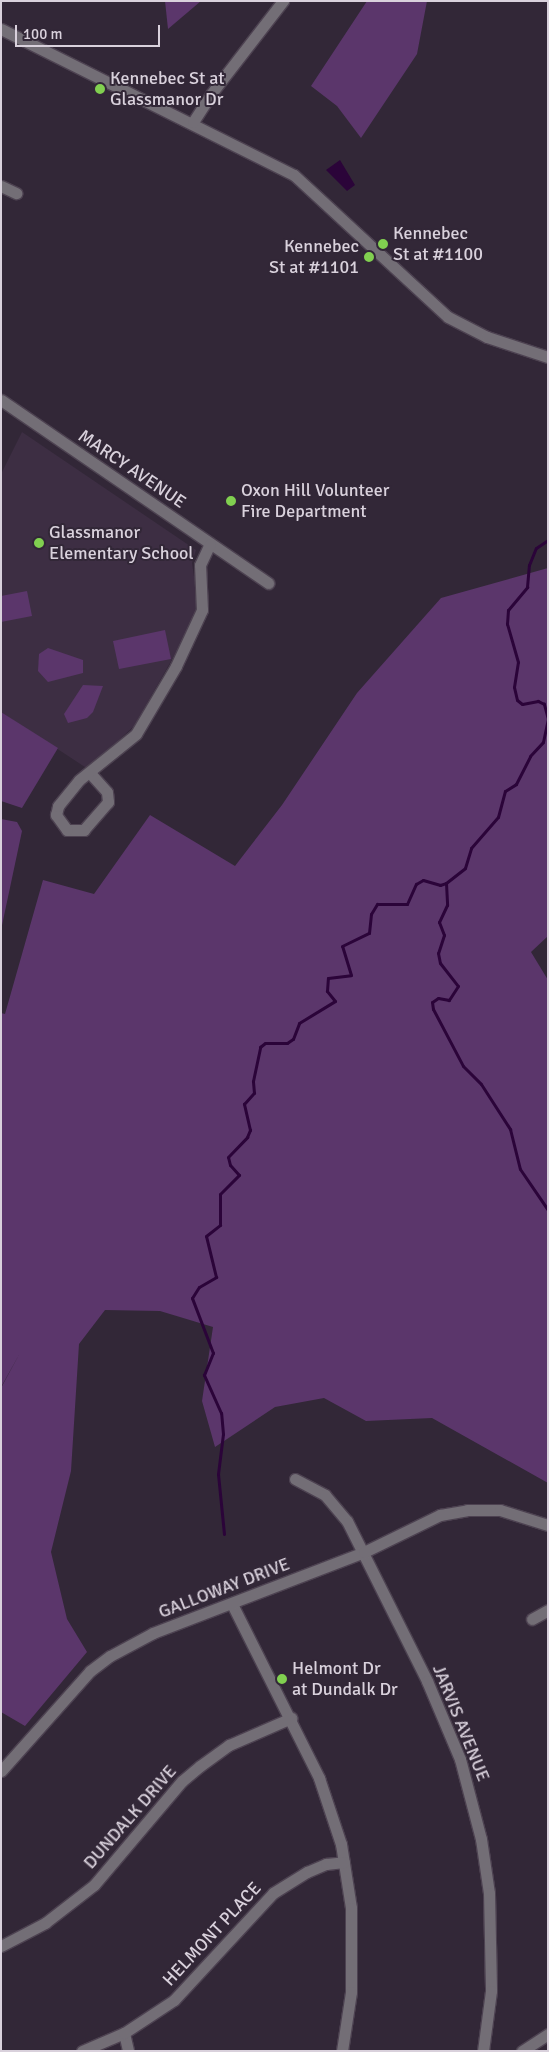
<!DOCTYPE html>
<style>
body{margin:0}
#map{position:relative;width:549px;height:2052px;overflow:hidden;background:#322737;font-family:Signika,sans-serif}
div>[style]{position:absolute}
.built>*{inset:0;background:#3d2e43}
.green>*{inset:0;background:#5b366b}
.water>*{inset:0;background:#2b0439}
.stream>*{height:3px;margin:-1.5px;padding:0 1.5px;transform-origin:1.5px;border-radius:1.5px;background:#2b0439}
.roads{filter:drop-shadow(1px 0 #4d4251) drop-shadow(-1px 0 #4d4251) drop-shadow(0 1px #4d4251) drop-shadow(0 -1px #4d4251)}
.minor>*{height:11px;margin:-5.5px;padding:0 5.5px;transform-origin:5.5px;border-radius:5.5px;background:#736e76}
.dots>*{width:14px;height:14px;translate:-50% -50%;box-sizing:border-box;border:2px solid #322737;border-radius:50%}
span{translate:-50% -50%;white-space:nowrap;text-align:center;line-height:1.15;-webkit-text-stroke:4px #322737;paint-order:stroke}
.poi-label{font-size:18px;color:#d9d1dc}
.left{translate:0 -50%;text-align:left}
.right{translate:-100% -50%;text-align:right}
.street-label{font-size:18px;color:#d9d1dc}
.frame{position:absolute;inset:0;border:2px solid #d9d1dc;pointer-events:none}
.scale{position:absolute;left:15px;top:25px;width:145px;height:22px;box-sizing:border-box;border:2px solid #d9d1dc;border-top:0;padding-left:6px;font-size:15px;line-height:18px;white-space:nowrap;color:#d9d1dc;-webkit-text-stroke:4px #322737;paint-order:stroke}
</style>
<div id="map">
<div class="built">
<div style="clip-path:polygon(22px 432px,196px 550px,192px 563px,198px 604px,194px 621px,134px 726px,88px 769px,1px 712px,1px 474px)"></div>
</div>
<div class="green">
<div style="clip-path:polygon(165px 1px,201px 1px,168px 29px)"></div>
<div style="clip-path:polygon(367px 1px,427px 1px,417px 54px,361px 138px,337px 106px,311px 86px)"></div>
<div style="clip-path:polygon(548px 568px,548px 936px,531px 952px,548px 980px,548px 1483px,432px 1418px,366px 1421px,324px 1398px,275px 1407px,215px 1447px,202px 1401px,213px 1327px,160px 1311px,105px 1310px,79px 1344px,71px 1471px,51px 1552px,67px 1619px,87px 1652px,25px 1726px,1px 1712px,1px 1388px,20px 1353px,1px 1387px,1px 1013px,5px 1014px,43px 880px,94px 894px,150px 815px,235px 866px,282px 805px,357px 693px,441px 598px)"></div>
<div style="clip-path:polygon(27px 591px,32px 616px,1px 622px,1px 596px)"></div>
<div style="clip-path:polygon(165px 630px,171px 659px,119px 669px,113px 641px)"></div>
<div style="clip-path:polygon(48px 648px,83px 660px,83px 673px,48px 682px,38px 671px,39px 654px)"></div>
<div style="clip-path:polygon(83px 685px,103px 686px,93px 712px,87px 718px,68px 723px,64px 714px)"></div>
<div style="clip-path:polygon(1px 712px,58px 748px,22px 808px,1px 801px)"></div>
<div style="clip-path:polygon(1px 819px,17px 822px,22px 831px,1px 930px)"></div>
</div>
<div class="water">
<div style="clip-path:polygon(340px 160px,355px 185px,347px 191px,326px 170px)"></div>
</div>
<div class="stream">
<div style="left:446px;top:883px;width:22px;rotate:87deg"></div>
<div style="left:447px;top:905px;width:19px;rotate:115deg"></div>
<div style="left:439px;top:922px;width:14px;rotate:69deg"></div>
<div style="left:444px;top:935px;width:19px;rotate:108deg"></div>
<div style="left:438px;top:953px;width:10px;rotate:79deg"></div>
<div style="left:440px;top:963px;width:29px;rotate:52deg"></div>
<div style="left:458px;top:986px;width:17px;rotate:123deg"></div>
<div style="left:449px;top:1000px;width:11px;rotate:-170deg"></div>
<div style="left:438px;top:998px;width:7px;rotate:146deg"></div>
<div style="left:432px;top:1002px;width:7px;rotate:82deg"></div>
<div style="left:433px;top:1009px;width:64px;rotate:62.2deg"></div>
<div style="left:463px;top:1066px;width:25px;rotate:45deg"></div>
<div style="left:481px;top:1084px;width:54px;rotate:57.2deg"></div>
<div style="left:510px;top:1129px;width:41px;rotate:76deg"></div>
<div style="left:520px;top:1169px;width:50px;rotate:55.7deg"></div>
<div style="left:224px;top:1534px;width:60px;rotate:-95.7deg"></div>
<div style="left:218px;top:1474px;width:40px;rotate:-82.9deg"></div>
<div style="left:223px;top:1434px;width:21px;rotate:-95deg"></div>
<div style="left:221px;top:1413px;width:42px;rotate:-114.1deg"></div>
<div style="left:204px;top:1375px;width:24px;rotate:-68deg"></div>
<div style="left:213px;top:1353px;width:59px;rotate:-110.9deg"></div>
<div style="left:192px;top:1298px;width:13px;rotate:-58deg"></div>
<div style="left:199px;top:1287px;width:20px;rotate:-30deg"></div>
<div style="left:216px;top:1277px;width:42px;rotate:-103.7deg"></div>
<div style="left:206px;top:1236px;width:18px;rotate:-38deg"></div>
<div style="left:220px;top:1225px;width:31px;rotate:-90deg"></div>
<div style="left:220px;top:1194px;width:27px;rotate:-45deg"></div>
<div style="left:239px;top:1175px;width:13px;rotate:-132deg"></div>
<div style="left:230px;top:1165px;width:8px;rotate:-104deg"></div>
<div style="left:228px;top:1157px;width:28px;rotate:-46deg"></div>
<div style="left:247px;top:1137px;width:8px;rotate:-67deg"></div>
<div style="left:250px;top:1130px;width:27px;rotate:-103deg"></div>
<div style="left:244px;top:1104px;width:15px;rotate:-48deg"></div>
<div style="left:254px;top:1093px;width:12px;rotate:-95deg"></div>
<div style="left:253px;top:1081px;width:35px;rotate:-78deg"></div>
<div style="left:260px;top:1047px;width:6px;rotate:-39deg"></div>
<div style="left:265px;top:1043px;width:22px"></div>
<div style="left:287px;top:1043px;width:7px;rotate:-34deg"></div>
<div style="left:293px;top:1039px;width:17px;rotate:-69deg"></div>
<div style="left:299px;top:1023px;width:42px;rotate:-31.4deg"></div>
<div style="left:335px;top:1001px;width:13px;rotate:-129deg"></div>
<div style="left:327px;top:991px;width:13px;rotate:-86deg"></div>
<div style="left:328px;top:978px;width:23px;rotate:-7deg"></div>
<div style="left:351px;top:975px;width:30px;rotate:-107deg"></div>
<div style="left:342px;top:946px;width:30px;rotate:-26deg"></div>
<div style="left:369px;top:933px;width:19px;rotate:-84deg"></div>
<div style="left:371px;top:914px;width:12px;rotate:-59deg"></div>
<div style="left:377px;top:904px;width:30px"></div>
<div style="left:407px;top:904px;width:22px;rotate:-66deg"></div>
<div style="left:416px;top:884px;width:8px;rotate:-30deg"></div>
<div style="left:423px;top:880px;width:18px;rotate:16deg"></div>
<div style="left:440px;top:885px;width:6px;rotate:-18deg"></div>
<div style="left:446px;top:883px;width:24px;rotate:-38deg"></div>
<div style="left:465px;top:868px;width:21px;rotate:-73deg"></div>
<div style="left:471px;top:848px;width:41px;rotate:-48.9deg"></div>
<div style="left:498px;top:817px;width:27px;rotate:-75deg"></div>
<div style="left:505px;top:791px;width:13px;rotate:-32deg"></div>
<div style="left:516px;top:784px;width:31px;rotate:-63deg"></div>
<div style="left:530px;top:756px;width:19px;rotate:-47deg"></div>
<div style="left:543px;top:742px;width:24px;rotate:-78deg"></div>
<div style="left:548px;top:719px;width:16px;rotate:-105deg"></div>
<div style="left:544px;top:704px;width:7px;rotate:-153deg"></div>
<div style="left:538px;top:701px;width:16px;rotate:169deg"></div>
<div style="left:522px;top:704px;width:6px;rotate:-141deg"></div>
<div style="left:517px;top:700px;width:13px;rotate:-103deg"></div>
<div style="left:514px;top:687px;width:25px;rotate:-81deg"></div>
<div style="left:518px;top:662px;width:40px;rotate:-106deg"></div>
<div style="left:507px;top:624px;width:14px;rotate:-86deg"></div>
<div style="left:508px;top:610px;width:30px;rotate:-50deg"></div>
<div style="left:527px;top:587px;width:22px;rotate:-85deg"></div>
<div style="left:529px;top:565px;width:18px;rotate:-68deg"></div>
<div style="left:536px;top:548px;width:14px;rotate:-34deg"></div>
</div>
<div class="roads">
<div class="minor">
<div style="left:1px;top:29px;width:327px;rotate:26.5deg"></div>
<div style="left:294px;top:175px;width:209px;rotate:42.7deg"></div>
<div style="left:448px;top:317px;width:44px;rotate:27.1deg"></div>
<div style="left:487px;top:337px;width:64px;rotate:18.2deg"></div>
<div style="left:193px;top:122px;width:33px;rotate:-57deg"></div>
<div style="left:211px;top:94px;width:118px;rotate:-52.3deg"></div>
<div style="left:1px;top:186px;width:17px;rotate:25deg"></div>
<div style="left:1px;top:400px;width:324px;rotate:34.4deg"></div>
<div style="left:90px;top:773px;width:25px;rotate:48deg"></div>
<div style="left:107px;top:792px;width:10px;rotate:84deg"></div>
<div style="left:108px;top:802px;width:37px;rotate:131deg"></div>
<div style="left:84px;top:830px;width:17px;rotate:180deg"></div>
<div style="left:67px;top:830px;width:19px;rotate:-126deg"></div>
<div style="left:56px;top:815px;width:9px;rotate:-77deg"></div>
<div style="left:58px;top:806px;width:33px;rotate:-51deg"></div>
<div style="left:79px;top:780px;width:73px;rotate:-38.9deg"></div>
<div style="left:136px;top:734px;width:79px;rotate:-59.5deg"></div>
<div style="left:176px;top:666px;width:62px;rotate:-65.1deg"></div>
<div style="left:202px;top:610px;width:45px;rotate:-92.5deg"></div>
<div style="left:200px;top:565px;width:23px;rotate:-65deg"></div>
<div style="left:295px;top:1479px;width:34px;rotate:28deg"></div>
<div style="left:325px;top:1495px;width:34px;rotate:50deg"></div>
<div style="left:347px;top:1521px;width:179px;rotate:63.4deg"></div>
<div style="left:427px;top:1681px;width:85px;rotate:67.1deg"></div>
<div style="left:460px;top:1759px;width:83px;rotate:75.3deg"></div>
<div style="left:481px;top:1839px;width:55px;rotate:81.6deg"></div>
<div style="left:489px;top:1893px;width:98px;rotate:88.8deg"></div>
<div style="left:491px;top:1991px;width:61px;rotate:97.6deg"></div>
<div style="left:232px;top:1604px;width:195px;rotate:63.4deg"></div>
<div style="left:319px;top:1778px;width:70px;rotate:71.6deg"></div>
<div style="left:341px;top:1844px;width:65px;rotate:81.1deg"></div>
<div style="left:351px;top:1908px;width:84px;rotate:90deg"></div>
<div style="left:351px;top:1992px;width:60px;rotate:98.7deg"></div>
<div style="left:532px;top:1619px;width:18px;rotate:-29deg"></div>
<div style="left:1px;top:1771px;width:134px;rotate:-48.3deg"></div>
<div style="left:90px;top:1671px;width:25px;rotate:-37deg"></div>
<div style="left:110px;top:1656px;width:49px;rotate:-28.1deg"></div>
<div style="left:153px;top:1633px;width:226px;rotate:-21deg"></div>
<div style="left:364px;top:1552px;width:85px;rotate:-26deg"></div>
<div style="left:440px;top:1515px;width:27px;rotate:-10deg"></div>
<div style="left:467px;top:1510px;width:33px"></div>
<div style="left:500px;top:1510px;width:50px;rotate:17.4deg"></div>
<div style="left:1px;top:1946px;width:50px;rotate:-27.6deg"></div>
<div style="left:45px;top:1923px;width:62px;rotate:-37.8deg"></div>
<div style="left:94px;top:1885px;width:136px;rotate:-49.8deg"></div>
<div style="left:182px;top:1781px;width:23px;rotate:-40deg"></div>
<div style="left:200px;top:1766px;width:36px;rotate:-36deg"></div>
<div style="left:229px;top:1745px;width:68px;rotate:-23.5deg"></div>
<div style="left:124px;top:2033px;width:18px;rotate:77deg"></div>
<div style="left:82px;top:2051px;width:46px;rotate:-23.2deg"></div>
<div style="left:124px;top:2033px;width:60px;rotate:-33.4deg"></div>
<div style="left:174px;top:2000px;width:146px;rotate:-47.2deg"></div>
<div style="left:273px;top:1893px;width:40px;rotate:-32deg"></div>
<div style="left:307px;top:1872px;width:21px;rotate:-23deg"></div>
<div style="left:326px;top:1864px;width:18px;rotate:-6deg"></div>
<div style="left:522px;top:2051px;width:31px;rotate:-33deg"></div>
</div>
</div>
<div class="dots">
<div style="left:100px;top:89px;background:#81d050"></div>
<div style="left:383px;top:244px;background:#81d050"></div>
<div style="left:369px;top:257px;background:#81d050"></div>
<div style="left:231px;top:501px;background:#81d050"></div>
<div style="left:39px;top:543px;background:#81d050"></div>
<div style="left:282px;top:1679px;background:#81d050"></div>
</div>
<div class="poi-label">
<span class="left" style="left:110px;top:89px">Kennebec St at<br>Glassmanor Dr</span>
<span class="left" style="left:393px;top:244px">Kennebec<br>St at #1100</span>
<span class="right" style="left:359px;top:257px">Kennebec<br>St at #1101</span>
<span class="left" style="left:241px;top:501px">Oxon Hill Volunteer<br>Fire Department</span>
<span class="left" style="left:49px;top:543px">Glassmanor<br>Elementary School</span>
<span class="left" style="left:292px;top:1679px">Helmont Dr<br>at Dundalk Dr</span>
</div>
<div class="street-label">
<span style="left:132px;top:469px;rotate:34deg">MARCY AVENUE</span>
<span style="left:224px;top:1588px;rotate:-21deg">GALLOWAY DRIVE</span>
<span style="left:461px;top:1723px;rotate:68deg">JARVIS AVENUE</span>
<span style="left:130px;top:1817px;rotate:-49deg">DUNDALK DRIVE</span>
<span style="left:212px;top:1934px;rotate:-47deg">HELMONT PLACE</span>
</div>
<div class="frame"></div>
<div class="scale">100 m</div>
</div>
